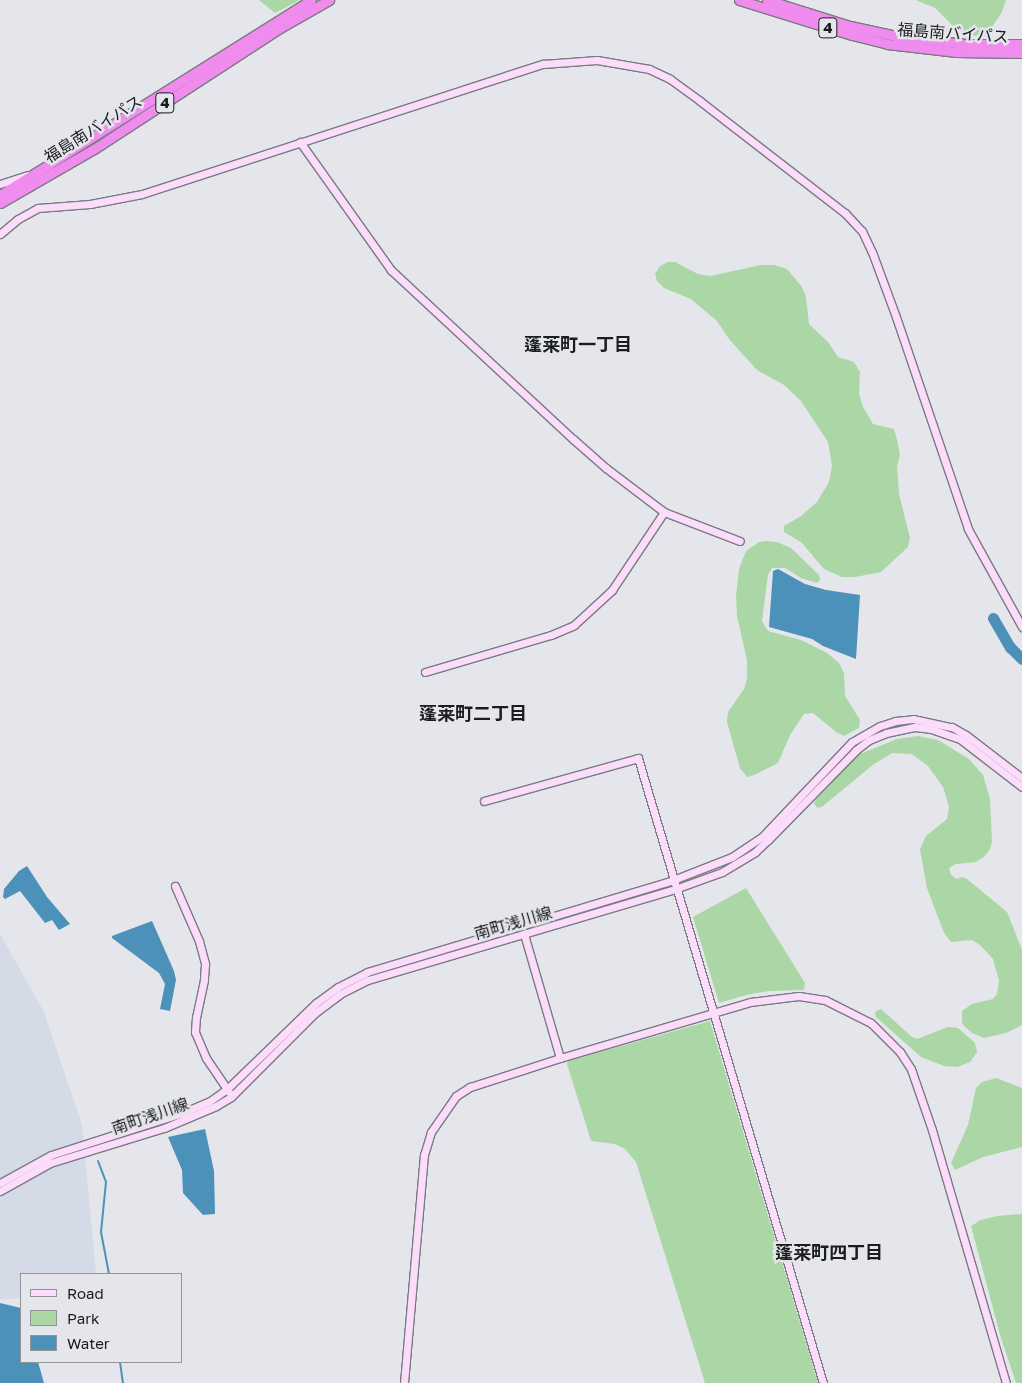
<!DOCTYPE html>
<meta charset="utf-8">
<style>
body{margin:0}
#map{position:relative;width:1022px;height:1383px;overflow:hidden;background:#e4e6eb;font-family:"Golos Text","Noto Sans JP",sans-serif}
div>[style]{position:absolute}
.built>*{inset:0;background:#d4dae6}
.green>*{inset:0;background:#abd6a5}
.water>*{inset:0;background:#4c91b9}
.stream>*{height:2px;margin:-1px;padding:0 1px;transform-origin:1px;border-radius:1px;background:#4c91b9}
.river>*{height:11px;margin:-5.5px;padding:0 5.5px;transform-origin:5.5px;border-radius:5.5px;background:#4c91b9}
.roads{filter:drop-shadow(1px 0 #797b80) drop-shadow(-1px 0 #797b80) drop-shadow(0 1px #797b80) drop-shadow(0 -1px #797b80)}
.secondary>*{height:7px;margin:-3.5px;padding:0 3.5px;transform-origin:3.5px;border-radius:3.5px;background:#fbdcfa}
.highway>*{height:9px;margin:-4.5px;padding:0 4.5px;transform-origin:4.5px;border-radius:4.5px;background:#f18cef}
span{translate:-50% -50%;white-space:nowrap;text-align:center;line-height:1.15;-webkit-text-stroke:5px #e4e6eb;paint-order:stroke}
.shield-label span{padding:1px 4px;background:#e4e6eb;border:1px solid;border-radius:4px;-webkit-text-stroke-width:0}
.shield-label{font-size:15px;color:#1b1c1e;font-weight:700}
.street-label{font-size:16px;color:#1b1c1e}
.neighbourhood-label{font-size:18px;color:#1b1c1e;font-weight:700}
.legend{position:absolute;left:20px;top:1273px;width:162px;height:90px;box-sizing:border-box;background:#e4e6eb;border:1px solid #949599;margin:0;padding:6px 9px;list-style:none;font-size:15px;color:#1b1c1e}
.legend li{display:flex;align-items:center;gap:10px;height:25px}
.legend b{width:25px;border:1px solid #949599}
</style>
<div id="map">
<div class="built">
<div style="clip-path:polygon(0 934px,43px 1010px,82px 1124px,96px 1274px,21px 1274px,21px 1298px,0 1300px)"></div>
</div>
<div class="green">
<div style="clip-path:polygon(259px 0,300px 0,275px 13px)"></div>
<div style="clip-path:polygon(916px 0,1006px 0,1001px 14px,987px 34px,972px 36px,959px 32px,935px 8px)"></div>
<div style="clip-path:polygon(668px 262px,675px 262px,698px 274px,710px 276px,761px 265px,774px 265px,787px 269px,802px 287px,806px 297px,809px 324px,828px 342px,838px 357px,854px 362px,860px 372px,859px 394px,863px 407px,873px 424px,894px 429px,897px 440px,900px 455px,897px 466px,899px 494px,910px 538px,908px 547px,881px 572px,855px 577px,842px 577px,824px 569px,801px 542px,784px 532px,784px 526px,801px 516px,817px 502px,829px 482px,832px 466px,828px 442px,801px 401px,784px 385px,757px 370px,729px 339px,717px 321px,691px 299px,664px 288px,657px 281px,655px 274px,660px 266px)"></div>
<div style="clip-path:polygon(766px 541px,777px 542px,791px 548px,819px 575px,820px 580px,817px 583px,801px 578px,785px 568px,772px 568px,768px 575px,762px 621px,768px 631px,801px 640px,827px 653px,839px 663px,844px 673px,845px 696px,860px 720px,859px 728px,844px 736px,836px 732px,813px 713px,804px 714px,790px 735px,778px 763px,754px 775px,747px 777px,740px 768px,727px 722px,728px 712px,744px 689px,747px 679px,747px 660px,737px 616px,736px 596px,739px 569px,746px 551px,759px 542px)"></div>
<div style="clip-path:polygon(918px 736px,938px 740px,969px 759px,983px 775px,990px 799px,992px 842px,990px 849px,984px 857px,976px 862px,956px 864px,949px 868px,951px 875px,957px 879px,962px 877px,967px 879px,1007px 912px,1022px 950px,1022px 1025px,1006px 1033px,984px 1038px,972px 1033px,964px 1026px,962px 1022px,962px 1011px,972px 1004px,993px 999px,997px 994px,999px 981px,993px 959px,980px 945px,972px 940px,951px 942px,944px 933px,927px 888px,920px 849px,926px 836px,947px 819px,949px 807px,943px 787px,928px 766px,912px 754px,892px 753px,874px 764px,823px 806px,818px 808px,814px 804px,818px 793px,860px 754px,897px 739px)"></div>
<div style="clip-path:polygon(746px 888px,805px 983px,804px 990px,769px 991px,746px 995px,719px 1003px,693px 917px)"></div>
<div style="clip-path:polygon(881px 1009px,912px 1037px,917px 1039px,948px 1027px,958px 1028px,975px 1043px,977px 1052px,970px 1062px,957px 1067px,944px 1066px,921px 1057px,876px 1017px,875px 1012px)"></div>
<div style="clip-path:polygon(710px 1021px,818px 1383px,705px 1383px,636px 1162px,625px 1149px,615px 1144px,591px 1141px,567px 1064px,568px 1061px)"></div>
<div style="clip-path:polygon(996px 1078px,1022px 1088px,1022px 1147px,983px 1157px,955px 1170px,951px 1163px,968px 1125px,976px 1088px,982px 1082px)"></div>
<div style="clip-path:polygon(1022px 1214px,1022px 1383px,1016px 1383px,1001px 1338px,971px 1226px,981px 1220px,997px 1216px)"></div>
</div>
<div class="water">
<div style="clip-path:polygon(778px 569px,805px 584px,826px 590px,860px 595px,856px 659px,823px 646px,812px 639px,769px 627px,773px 571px)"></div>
<div style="clip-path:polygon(27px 866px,47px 897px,70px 924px,59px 930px,52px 920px,45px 923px,20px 891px,5px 899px,3px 897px,4px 889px,19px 871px)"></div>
<div style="clip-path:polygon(152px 921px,174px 971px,176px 980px,170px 1011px,160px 1009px,165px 984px,159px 973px,112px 938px,112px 936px)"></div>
<div style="clip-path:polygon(205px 1129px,214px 1171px,215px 1214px,203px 1215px,183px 1193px,182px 1170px,168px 1137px)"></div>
<div style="clip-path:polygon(0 1303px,21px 1308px,21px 1362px,38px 1362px,44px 1383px,0 1383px)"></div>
</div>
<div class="stream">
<div style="left:98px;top:1161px;width:22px;rotate:69deg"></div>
<div style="left:106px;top:1182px;width:50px;rotate:95.7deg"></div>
<div style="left:101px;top:1232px;width:43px;rotate:79.2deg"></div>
<div style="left:120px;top:1362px;width:21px;rotate:82deg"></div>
</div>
<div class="river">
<div style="left:993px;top:618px;width:34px;rotate:60deg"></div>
<div style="left:1010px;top:647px;width:17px;rotate:45deg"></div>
</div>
<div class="roads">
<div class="secondary">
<div style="left:300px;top:142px;width:157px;rotate:54.6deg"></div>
<div style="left:391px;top:270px;width:248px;rotate:42.9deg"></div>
<div style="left:573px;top:439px;width:44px;rotate:41.3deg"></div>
<div style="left:606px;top:468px;width:73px;rotate:37.2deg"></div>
<div style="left:664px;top:512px;width:81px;rotate:20.9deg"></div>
<div style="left:0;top:184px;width:29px;rotate:-18deg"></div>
<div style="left:0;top:234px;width:23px;rotate:-40deg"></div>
<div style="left:18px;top:219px;width:23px;rotate:-29deg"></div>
<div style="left:38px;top:208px;width:52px;rotate:-4.4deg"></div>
<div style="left:90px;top:204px;width:53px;rotate:-10.9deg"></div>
<div style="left:142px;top:194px;width:422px;rotate:-18deg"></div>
<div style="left:543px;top:64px;width:54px;rotate:-4.2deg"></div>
<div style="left:597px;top:60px;width:53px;rotate:9.8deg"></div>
<div style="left:649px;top:69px;width:23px;rotate:25deg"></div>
<div style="left:670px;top:79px;width:37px;rotate:36deg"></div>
<div style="left:700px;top:101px;width:183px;rotate:37.7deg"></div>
<div style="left:845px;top:213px;width:25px;rotate:47deg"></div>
<div style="left:862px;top:231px;width:23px;rotate:65deg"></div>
<div style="left:872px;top:252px;width:69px;rotate:69.7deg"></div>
<div style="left:896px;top:317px;width:224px;rotate:71.2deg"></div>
<div style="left:968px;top:529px;width:112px;rotate:61.1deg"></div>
<div style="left:425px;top:672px;width:131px;rotate:-16.4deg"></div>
<div style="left:551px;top:635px;width:25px;rotate:-23deg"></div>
<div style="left:574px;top:625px;width:52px;rotate:-42.6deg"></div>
<div style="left:612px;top:590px;width:94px;rotate:-56.3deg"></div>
<div style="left:484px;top:801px;width:160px;rotate:-15.6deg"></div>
<div style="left:638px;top:758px;width:652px;rotate:73.51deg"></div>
<div style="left:175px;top:886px;width:60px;rotate:66.4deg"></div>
<div style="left:199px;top:941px;width:24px;rotate:75deg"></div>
<div style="left:205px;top:964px;width:16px;rotate:94deg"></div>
<div style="left:204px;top:980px;width:38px;rotate:102deg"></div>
<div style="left:196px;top:1017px;width:15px;rotate:94deg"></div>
<div style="left:195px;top:1032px;width:28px;rotate:67deg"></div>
<div style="left:206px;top:1058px;width:41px;rotate:55.9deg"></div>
<div style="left:524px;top:934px;width:129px;rotate:73.8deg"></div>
<div style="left:0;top:1183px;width:58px;rotate:-28.8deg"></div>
<div style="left:51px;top:1155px;width:138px;rotate:-17.8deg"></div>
<div style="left:182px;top:1113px;width:30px;rotate:-23deg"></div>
<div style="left:210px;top:1101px;width:21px;rotate:-35deg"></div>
<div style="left:227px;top:1089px;width:124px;rotate:-44deg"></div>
<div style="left:316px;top:1003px;width:27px;rotate:-36deg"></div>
<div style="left:338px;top:987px;width:33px;rotate:-27deg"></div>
<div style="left:367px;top:972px;width:320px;rotate:-16.7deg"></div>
<div style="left:673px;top:880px;width:63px;rotate:-21.3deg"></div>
<div style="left:732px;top:857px;width:37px;rotate:-34deg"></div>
<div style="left:763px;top:836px;width:129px;rotate:-46.6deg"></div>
<div style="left:852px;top:742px;width:32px;rotate:-30deg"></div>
<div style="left:880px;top:726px;width:16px;rotate:-18deg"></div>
<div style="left:895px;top:721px;width:18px;rotate:-6deg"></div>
<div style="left:913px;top:719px;width:40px;rotate:12deg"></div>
<div style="left:952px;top:727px;width:16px;rotate:30deg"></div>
<div style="left:966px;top:735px;width:71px;rotate:37.5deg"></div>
<div style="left:0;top:1191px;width:57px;rotate:-29.2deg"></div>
<div style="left:50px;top:1163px;width:119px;rotate:-17.1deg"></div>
<div style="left:164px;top:1128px;width:56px;rotate:-22.9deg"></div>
<div style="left:216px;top:1106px;width:17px;rotate:-31deg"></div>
<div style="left:231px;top:1097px;width:119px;rotate:-45deg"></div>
<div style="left:315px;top:1013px;width:31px;rotate:-37deg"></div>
<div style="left:340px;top:994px;width:31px;rotate:-27deg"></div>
<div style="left:368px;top:980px;width:320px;rotate:-16.5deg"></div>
<div style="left:675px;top:889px;width:50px;rotate:-19.9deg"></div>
<div style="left:722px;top:872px;width:39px;rotate:-31deg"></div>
<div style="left:755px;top:852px;width:18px;rotate:-43deg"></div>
<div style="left:768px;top:840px;width:126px;rotate:-45.6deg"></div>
<div style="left:856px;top:750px;width:16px;rotate:-38deg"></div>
<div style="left:869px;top:740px;width:18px;rotate:-22deg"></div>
<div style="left:886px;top:733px;width:30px;rotate:-12deg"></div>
<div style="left:915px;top:727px;width:16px;rotate:7deg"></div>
<div style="left:931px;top:729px;width:31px;rotate:19deg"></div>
<div style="left:960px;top:739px;width:78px;rotate:37.7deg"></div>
<div style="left:404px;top:1383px;width:229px;rotate:-85deg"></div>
<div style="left:424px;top:1155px;width:24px;rotate:-73deg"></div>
<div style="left:431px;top:1132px;width:44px;rotate:-55.2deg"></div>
<div style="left:456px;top:1096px;width:17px;rotate:-33deg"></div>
<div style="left:470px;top:1087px;width:95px;rotate:-17.9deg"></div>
<div style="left:560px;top:1058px;width:198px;rotate:-16.4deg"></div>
<div style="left:750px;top:1002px;width:49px;rotate:-7deg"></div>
<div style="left:799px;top:996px;width:26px;rotate:9deg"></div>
<div style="left:825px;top:1000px;width:51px;rotate:26.6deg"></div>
<div style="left:871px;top:1023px;width:41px;rotate:45deg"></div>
<div style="left:900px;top:1052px;width:20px;rotate:57deg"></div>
<div style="left:911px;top:1069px;width:65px;rotate:71deg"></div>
<div style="left:932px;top:1130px;width:264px;rotate:73.7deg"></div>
</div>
<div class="highway">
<div style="left:739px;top:0;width:118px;rotate:17.2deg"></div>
<div style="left:852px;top:35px;width:36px;rotate:14deg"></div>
<div style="left:887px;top:44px;width:70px;rotate:6.5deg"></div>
<div style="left:957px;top:52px;width:65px;rotate:0.9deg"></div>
<div style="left:767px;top:0;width:87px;rotate:17.4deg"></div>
<div style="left:850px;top:26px;width:52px;rotate:12.2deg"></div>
<div style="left:901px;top:37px;width:65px;rotate:6.1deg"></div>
<div style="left:966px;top:44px;width:56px"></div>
<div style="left:0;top:195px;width:367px;rotate:-32.1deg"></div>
<div style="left:0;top:203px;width:108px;rotate:-29.9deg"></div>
<div style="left:94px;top:149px;width:220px;rotate:-33.1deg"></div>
<div style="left:278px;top:29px;width:59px;rotate:-29.6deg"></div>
</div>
</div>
<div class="shield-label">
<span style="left:828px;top:28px">4</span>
<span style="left:165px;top:103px">4</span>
</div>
<div class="street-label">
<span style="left:953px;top:33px;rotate:4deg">福島南バイパス</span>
<span style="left:93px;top:129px;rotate:-32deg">福島南バイパス</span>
<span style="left:513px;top:923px;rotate:-16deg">南町浅川線</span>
<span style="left:150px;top:1116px;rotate:-19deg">南町浅川線</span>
</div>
<div class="neighbourhood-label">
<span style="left:578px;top:344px">蓬莱町一丁目</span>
<span style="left:473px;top:713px">蓬莱町二丁目</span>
<span style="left:829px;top:1252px">蓬莱町四丁目</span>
</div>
<ul class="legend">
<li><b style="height:6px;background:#fbdcfa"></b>Road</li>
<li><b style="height:14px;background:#abd6a5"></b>Park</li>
<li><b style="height:14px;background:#4c91b9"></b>Water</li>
</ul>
</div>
